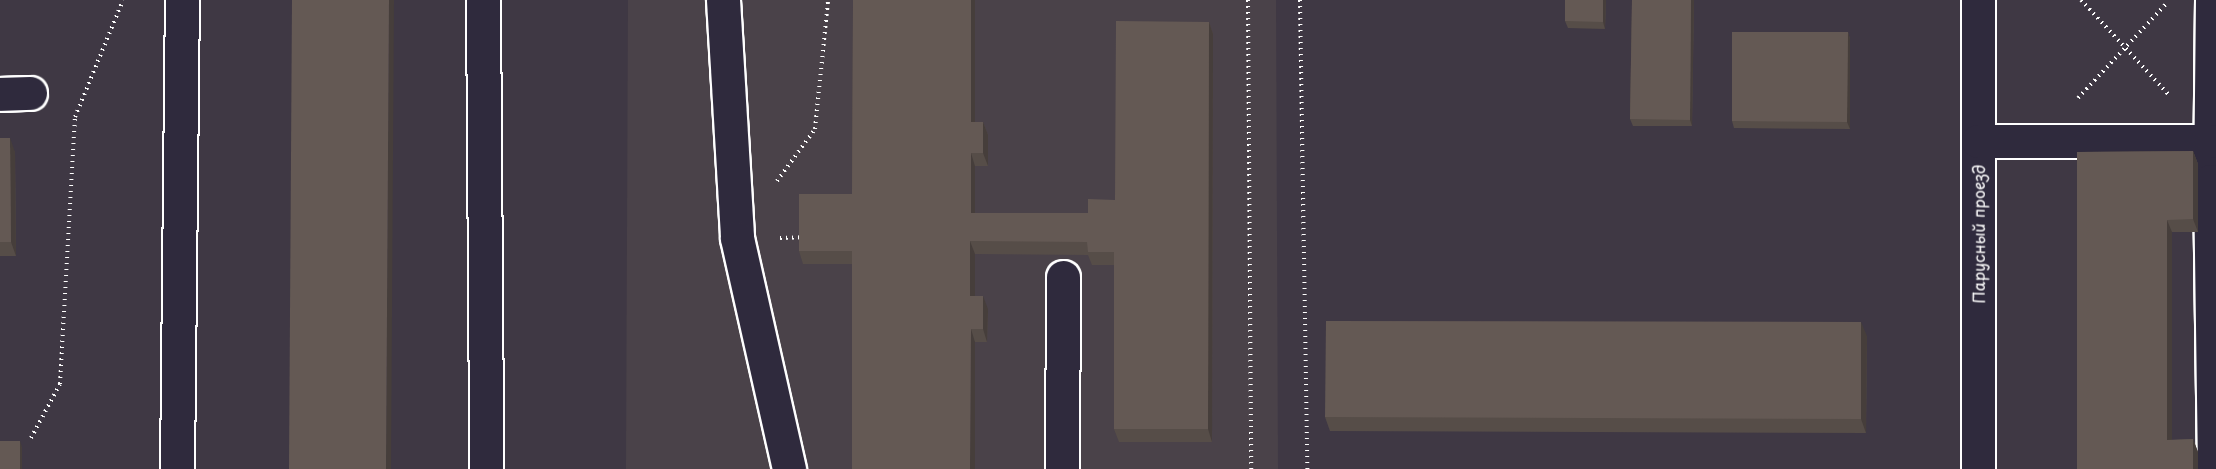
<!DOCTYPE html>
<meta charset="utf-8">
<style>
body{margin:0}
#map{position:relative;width:2216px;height:469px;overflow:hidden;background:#3f3844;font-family:"Playpen Sans",sans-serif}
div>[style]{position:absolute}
.built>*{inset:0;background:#4a4249}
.path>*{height:4px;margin-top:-2px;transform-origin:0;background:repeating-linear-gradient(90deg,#fff 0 1.5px,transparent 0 6px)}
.roads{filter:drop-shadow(2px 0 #fff) drop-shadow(-2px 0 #fff) drop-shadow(0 2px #fff) drop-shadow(0 -2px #fff)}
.minor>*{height:33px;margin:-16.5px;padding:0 16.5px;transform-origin:16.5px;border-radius:16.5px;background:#2f2a3d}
.wall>*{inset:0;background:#564d48}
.shaded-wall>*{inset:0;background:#463e3b}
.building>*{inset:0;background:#645954}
span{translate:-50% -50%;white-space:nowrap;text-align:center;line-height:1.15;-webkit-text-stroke:6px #2f2a3d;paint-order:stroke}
.street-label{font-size:16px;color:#fff}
</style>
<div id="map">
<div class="built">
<div style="clip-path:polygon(628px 0,1276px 0,1278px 469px,626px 469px)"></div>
</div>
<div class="path">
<div style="left:1248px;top:0;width:469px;rotate:89.6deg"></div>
<div style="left:1300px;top:0;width:469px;rotate:89.1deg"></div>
<div style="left:2081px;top:0;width:128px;rotate:47.2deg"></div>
<div style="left:2078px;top:98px;width:130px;rotate:-46.9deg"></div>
<div style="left:777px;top:181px;width:64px;rotate:-53.8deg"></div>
<div style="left:815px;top:129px;width:130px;rotate:-84.2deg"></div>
<div style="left:780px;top:238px;width:23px;rotate:-2deg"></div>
<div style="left:31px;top:438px;width:61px;rotate:-61.8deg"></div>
<div style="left:60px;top:384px;width:267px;rotate:-86.8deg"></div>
<div style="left:75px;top:117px;width:126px;rotate:-67.7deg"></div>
</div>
<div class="roads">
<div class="minor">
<div style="left:483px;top:0;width:469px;rotate:89.6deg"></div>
<div style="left:723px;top:0;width:238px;rotate:86.6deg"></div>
<div style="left:737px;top:238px;width:237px;rotate:77.3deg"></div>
<div style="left:1978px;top:0;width:469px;rotate:90deg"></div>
<div style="left:2212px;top:0;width:181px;rotate:90.6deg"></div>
<div style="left:2210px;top:181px;width:288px;rotate:89.2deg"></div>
<div style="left:0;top:94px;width:30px;rotate:-2deg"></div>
<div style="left:1978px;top:141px;width:232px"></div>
<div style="left:177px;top:469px;width:469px;rotate:-89.4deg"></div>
<div style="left:1062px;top:469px;width:192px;rotate:-89.7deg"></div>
</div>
</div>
<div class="wall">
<div style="clip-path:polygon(853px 0,975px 0,975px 122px,983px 122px,988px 135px,988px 166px,975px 166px,975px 213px,1088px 213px,1115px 200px,1209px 22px,1213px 34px,1212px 442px,1119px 442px,1114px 429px,1114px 265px,1092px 265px,1088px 255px,975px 254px,975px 296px,988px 309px,987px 342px,975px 342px,852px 264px,803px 264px,799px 251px,852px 194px)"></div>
<div style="clip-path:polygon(1606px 0,1605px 29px,1568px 28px,1565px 21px)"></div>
<div style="clip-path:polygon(1632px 0,1694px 0,1692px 126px,1633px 126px,1630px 119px)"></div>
<div style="clip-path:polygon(1848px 32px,1850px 39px,1850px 129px,1734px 128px,1732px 121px)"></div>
<div style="clip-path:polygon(0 138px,15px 152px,16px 256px,0 256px)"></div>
<div style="clip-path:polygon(2193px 151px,2198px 164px,2198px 232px,2172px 232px,2172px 440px,2193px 439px,2198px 452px,2198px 469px,2077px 469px,2077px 152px)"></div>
<div style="clip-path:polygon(1867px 336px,1866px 433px,1330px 431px,1325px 417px)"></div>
</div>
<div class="shaded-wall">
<div style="clip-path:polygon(389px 0,394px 0,391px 469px,386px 469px)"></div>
<div style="clip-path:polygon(971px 0,975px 0,975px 135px,971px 122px)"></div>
<div style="clip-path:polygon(1603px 0,1606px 0,1605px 29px,1603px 22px)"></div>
<div style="clip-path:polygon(1691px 0,1694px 0,1692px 126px,1690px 120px)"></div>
<div style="clip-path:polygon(1209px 22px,1213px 34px,1212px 442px,1208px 429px)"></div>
<div style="clip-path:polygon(1848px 32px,1850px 39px,1850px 129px,1847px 122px)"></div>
<div style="clip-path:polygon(983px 122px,988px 135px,988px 166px,983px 153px)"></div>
<div style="clip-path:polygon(10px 138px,15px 152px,16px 256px,11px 242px)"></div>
<div style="clip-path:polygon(2193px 151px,2198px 164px,2198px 232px,2193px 219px)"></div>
<div style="clip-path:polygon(971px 153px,975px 166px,975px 225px,971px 213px)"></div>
<div style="clip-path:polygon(2167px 220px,2172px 232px,2172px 452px,2167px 440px)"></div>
<div style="clip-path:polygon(970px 241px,975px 254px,975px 309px,970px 296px)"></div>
<div style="clip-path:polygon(983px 296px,988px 309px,987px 342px,983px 329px)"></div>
<div style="clip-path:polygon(1861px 322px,1867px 336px,1866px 433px,1861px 419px)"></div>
<div style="clip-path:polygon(971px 329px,975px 342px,975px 469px,970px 469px)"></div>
<div style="clip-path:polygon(2193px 439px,2198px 452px,2198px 469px,2193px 469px)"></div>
<div style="clip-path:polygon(20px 441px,22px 447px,22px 469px,20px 469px)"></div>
</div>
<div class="building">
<div style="clip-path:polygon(292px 0,389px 0,386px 469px,289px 469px)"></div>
<div style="clip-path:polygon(853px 0,971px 0,971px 122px,983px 122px,983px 153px,971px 153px,971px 213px,1088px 213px,1088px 199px,1115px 200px,1116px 21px,1209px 22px,1208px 429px,1114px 429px,1114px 252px,1088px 252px,1087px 242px,970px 241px,970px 296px,983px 296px,983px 329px,971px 329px,970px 469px,852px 469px,852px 251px,799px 251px,799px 194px,852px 194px)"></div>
<div style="clip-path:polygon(1565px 0,1603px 0,1603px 22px,1565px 21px)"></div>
<div style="clip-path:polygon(1632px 0,1691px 0,1690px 120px,1630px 119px)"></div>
<div style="clip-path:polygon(1732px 32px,1848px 32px,1847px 122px,1732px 121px)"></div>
<div style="clip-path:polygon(0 138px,10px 138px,11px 242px,0 242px)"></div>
<div style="clip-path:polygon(2193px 151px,2193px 219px,2167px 220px,2167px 440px,2193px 439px,2193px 469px,2077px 469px,2077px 152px)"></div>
<div style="clip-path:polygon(1326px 321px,1861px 322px,1861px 419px,1325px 417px)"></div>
<div style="clip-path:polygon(0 441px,20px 441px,20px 469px,0 469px)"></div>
</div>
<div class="street-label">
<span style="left:1978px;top:234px;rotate:-90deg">Парусный проезд</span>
</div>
</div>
